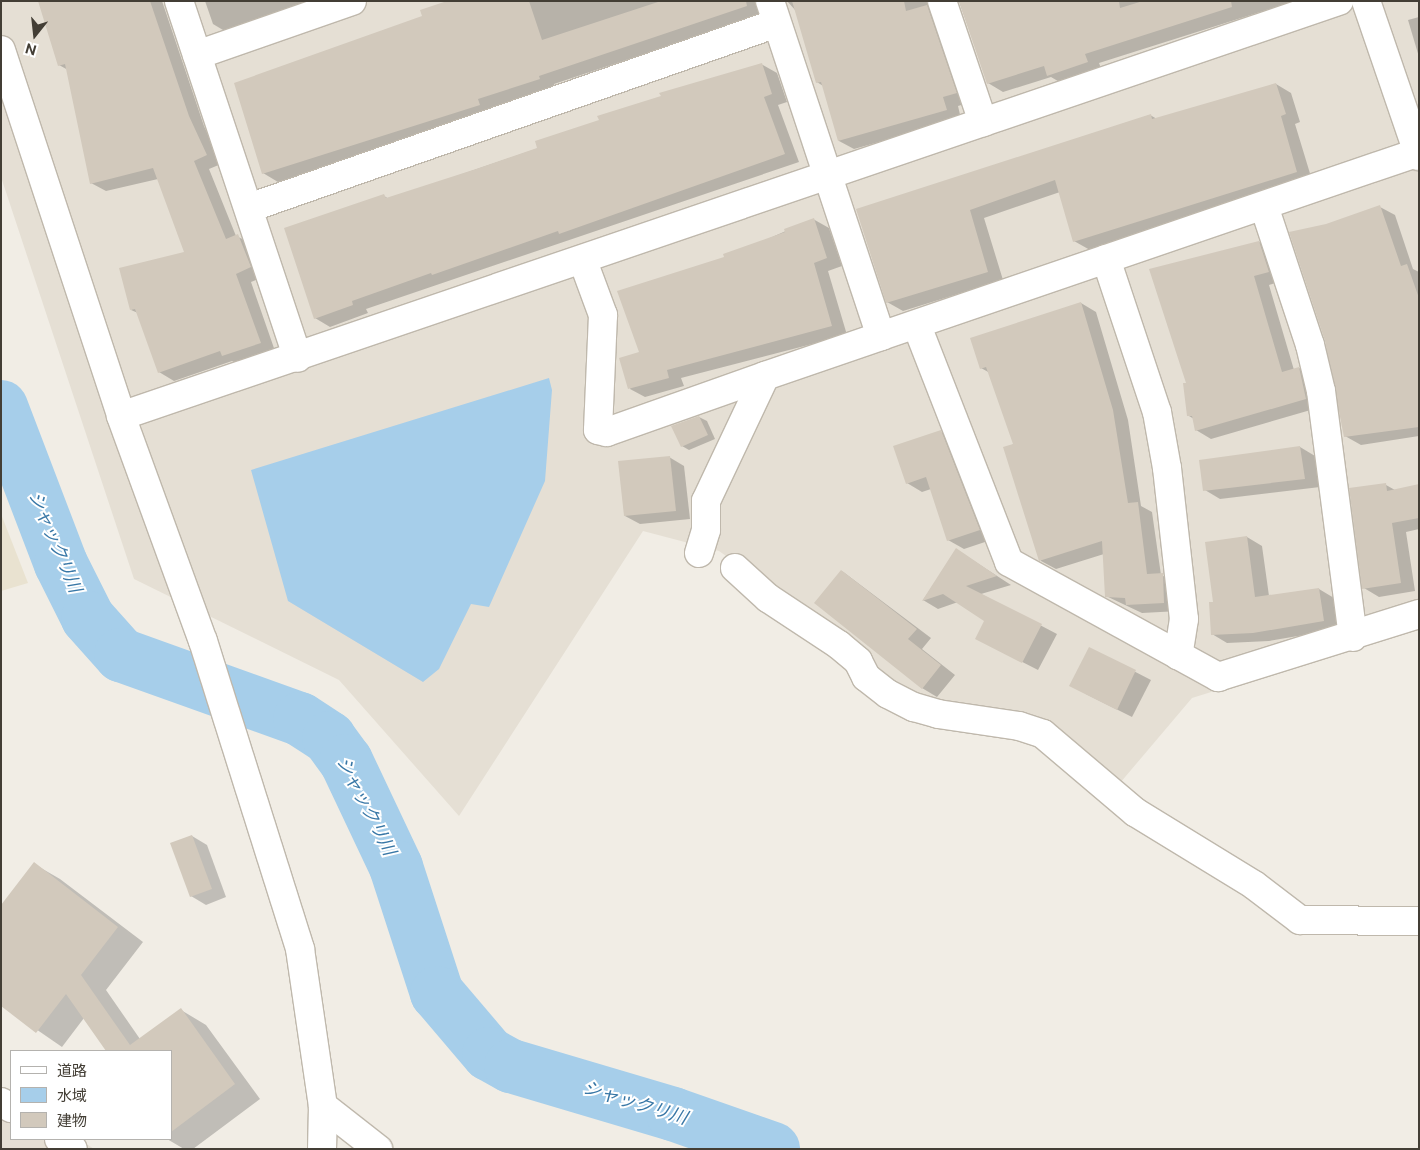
<!DOCTYPE html>
<meta charset="utf-8">
<style>
body{margin:0}
#map{position:relative;width:1420px;height:1150px;overflow:hidden;background:#f1ede5;font-family:"Public Sans","Noto Sans JP",sans-serif}
div>[style]{position:absolute}
.residential>*{inset:0;background:#e5dfd4}
.education>*{inset:0;background:#e9e2d0}
.water>*{inset:0;background:#a6ceea}
.shadow>*{inset:0;background:#0003}
.river>*{height:54px;margin:-27px;padding:0 27px;transform-origin:27px;border-radius:27px;background:#a6ceea}
.building>*{inset:0;background:#d2c9bc}
.roads{filter:drop-shadow(1px 0 #bfb8ac) drop-shadow(-1px 0 #bfb8ac) drop-shadow(0 1px #bfb8ac) drop-shadow(0 -1px #bfb8ac)}
.minor>*{height:28px;margin:-14px;padding:0 14px;transform-origin:14px;border-radius:14px;background:#fff}
.tertiary>*{height:28px;margin:-14px;padding:0 14px;transform-origin:14px;border-radius:14px;background:#fff}
span{translate:-50% -50%;white-space:nowrap;text-align:center;line-height:1.15;-webkit-text-stroke:4px #fff;paint-order:stroke}
.water-label{font-size:18px;color:#3877a6;font-style:italic}
.frame{position:absolute;inset:0;border:2px solid #433e35;pointer-events:none}
.legend{position:absolute;left:10px;top:1050px;width:162px;height:90px;box-sizing:border-box;background:#fff;border:1px solid #b4b2ae;margin:0;padding:6px 9px;list-style:none;font-size:15px;color:#433e35}
.legend li{display:flex;align-items:center;gap:10px;height:25px}
.legend b{width:25px;border:1px solid #b4b2ae}
.north{position:absolute;left:10px;top:10px;width:50px;height:50px;-webkit-text-stroke:4px #fff;paint-order:stroke;rotate:196deg;font-size:14px;font-weight:700;line-height:20px;text-align:center;color:#433e35}
.north::after{content:'';display:block;margin:auto;width:18px;height:22px;background:#433e35;clip-path:polygon(50% 0,100% 100%,50% 72%,0 100%)}
</style>
<div id="map">
<div class="residential">
<div style="clip-path:polygon(1px 1px,1419px 1px,1419px 627px,1192px 698px,1120px 783px,1048px 730px,914px 699px,820px 622px,719px 551px,643px 531px,459px 816px,339px 680px,134px 579px,1px 177px)"></div>
<div style="clip-path:polygon(1px 1088px,11px 1095px,11px 1139px,79px 1139px,94px 1149px,1px 1149px)"></div>
</div>
<div class="education">
<div style="clip-path:polygon(1px 514px,28px 583px,1px 591px)"></div>
</div>
<div class="water">
<div style="clip-path:polygon(549px 378px,552px 390px,545px 481px,489px 607px,471px 604px,439px 669px,423px 682px,288px 601px,251px 470px)"></div>
</div>
<div class="shadow">
<div style="clip-path:polygon(39px 1px,162px 1px,204px 126px,221px 164px,209px 169px,236px 236px,253px 244px,266px 276px,251px 282px,275px 351px,238px 364px,232px 361px,174px 381px,159px 372px,138px 313px,131px 310px,186px 253px,158px 179px,106px 191px,91px 183px,68px 70px,59px 65px)"></div>
<div style="clip-path:polygon(205px 1px,327px 1px,228px 33px,213px 24px)"></div>
<div style="clip-path:polygon(451px 1px,773px 1px,770px 12px,554px 84px,555px 88px,492px 108px,494px 113px,278px 182px,263px 173px,423px 16px)"></div>
<div style="clip-path:polygon(787px 1px,929px 1px,971px 102px,958px 106px,961px 119px,854px 149px,839px 141px,823px 86px,817px 82px,796px 11px)"></div>
<div style="clip-path:polygon(959px 1px,1295px 1px,1099px 63px,1102px 71px,1063px 84px,1051px 77px,1003px 92px,988px 83px)"></div>
<div style="clip-path:polygon(1419px 17px,1419px 57px,1408px 20px)"></div>
<div style="clip-path:polygon(761px 64px,777px 73px,787px 102px,778px 105px,799px 162px,366px 309px,368px 313px,330px 327px,315px 318px,384px 196px,389px 199px,539px 148px)"></div>
<div style="clip-path:polygon(1276px 84px,1291px 93px,1300px 122px,1295px 124px,1312px 180px,1090px 250px,1074px 241px,1060px 192px,984px 218px,1003px 280px,903px 311px,887px 302px,857px 210px,1150px 115px,1157px 119px)"></div>
<div style="clip-path:polygon(1380px 207px,1395px 215px,1413px 269px,1419px 272px,1419px 436px,1361px 445px,1345px 436px)"></div>
<div style="clip-path:polygon(813px 219px,829px 228px,842px 266px,828px 271px,847px 335px,681px 378px,684px 386px,645px 397px,630px 389px,641px 353px,725px 258px)"></div>
<div style="clip-path:polygon(1259px 242px,1274px 251px,1284px 280px,1269px 285px,1294px 370px,1299px 368px,1314px 377px,1321px 407px,1211px 439px,1196px 430px,1194px 419px,1189px 416px,1188px 384px)"></div>
<div style="clip-path:polygon(1081px 303px,1096px 312px,1128px 420px,1141px 506px,1152px 512px,1161px 575px,1178px 583px,1179px 611px,1142px 613px,1106px 596px,1104px 554px,1056px 569px,1041px 561px,1005px 448px,1014px 444px,990px 373px,981px 368px)"></div>
<div style="clip-path:polygon(699px 417px,707px 421px,715px 439px,689px 450px,682px 446px)"></div>
<div style="clip-path:polygon(941px 432px,956px 441px,994px 539px,964px 549px,948px 540px,931px 489px,922px 492px,907px 483px)"></div>
<div style="clip-path:polygon(1300px 447px,1315px 456px,1320px 487px,1220px 499px,1205px 490px,1200px 461px)"></div>
<div style="clip-path:polygon(669px 457px,684px 466px,690px 519px,640px 524px,625px 516px)"></div>
<div style="clip-path:polygon(1386px 485px,1395px 490px,1419px 486px,1419px 529px,1406px 532px,1415px 591px,1379px 597px,1364px 588px)"></div>
<div style="clip-path:polygon(1247px 537px,1262px 546px,1269px 596px,1319px 589px,1334px 598px,1339px 629px,1269px 641px,1227px 643px,1212px 634px)"></div>
<div style="clip-path:polygon(957px 550px,1011px 585px,981px 594px,1057px 634px,1038px 670px,977px 639px,986px 621px,958px 602px,938px 609px,923px 600px)"></div>
<div style="clip-path:polygon(842px 571px,931px 638px,922px 649px,955px 675px,937px 697px,922px 688px)"></div>
<div style="clip-path:polygon(1089px 648px,1151px 680px,1132px 717px,1086px 694px)"></div>
<div style="clip-path:polygon(192px 836px,207px 845px,226px 897px,206px 905px,191px 896px)"></div>
<div style="clip-path:polygon(34px 864px,60px 879px,143px 942px,106px 990px,140px 1039px,181px 1010px,206px 1025px,260px 1099px,193px 1149px,184px 1149px,167px 1139px,171px 1139px,171px 1051px,108px 1051px,84px 1018px,62px 1047px,1px 1005px)"></div>
</div>
<div class="river">
<div style="left:1px;top:407px;width:168px;rotate:69.1deg"></div>
<div style="left:61px;top:564px;width:60px;rotate:63.4deg"></div>
<div style="left:88px;top:618px;width:50px;rotate:48.3deg"></div>
<div style="left:121px;top:655px;width:190px;rotate:19.7deg"></div>
<div style="left:300px;top:719px;width:35px;rotate:33deg"></div>
<div style="left:329px;top:738px;width:29px;rotate:54deg"></div>
<div style="left:346px;top:761px;width:117px;rotate:64.7deg"></div>
<div style="left:396px;top:867px;width:133px;rotate:72deg"></div>
<div style="left:437px;top:993px;width:80px;rotate:49.6deg"></div>
<div style="left:489px;top:1054px;width:25px;rotate:29deg"></div>
<div style="left:511px;top:1066px;width:169px;rotate:16.5deg"></div>
<div style="left:673px;top:1114px;width:106px;rotate:19.3deg"></div>
</div>
<div class="building">
<div style="clip-path:polygon(38px 1px,150px 1px,189px 116px,207px 155px,194px 161px,226px 239px,238px 234px,251px 267px,236px 274px,261px 343px,222px 356px,220px 351px,158px 373px,135px 309px,130px 310px,119px 268px,184px 252px,153px 168px,90px 184px,65px 64px,58px 66px)"></div>
<div style="clip-path:polygon(447px 1px,529px 1px,542px 40px,661px 1px,746px 1px,747px 6px,539px 76px,540px 79px,478px 99px,480px 105px,262px 174px,234px 83px,422px 16px,420px 10px)"></div>
<div style="clip-path:polygon(792px 1px,904px 1px,906px 11px,927px 5px,957px 93px,943px 97px,947px 110px,838px 141px,821px 82px,816px 83px)"></div>
<div style="clip-path:polygon(959px 1px,1119px 1px,1120px 8px,1143px 1px,1231px 1px,1232px 7px,1085px 54px,1088px 62px,1047px 76px,1044px 66px,987px 84px)"></div>
<div style="clip-path:polygon(762px 63px,772px 94px,764px 97px,785px 154px,559px 234px,558px 231px,432px 275px,431px 273px,352px 301px,353px 305px,314px 319px,284px 228px,384px 194px,386px 198px,476px 169px,537px 148px,535px 141px,599px 120px,597px 116px,661px 96px,659px 93px)"></div>
<div style="clip-path:polygon(1276px 83px,1286px 114px,1281px 116px,1297px 172px,1073px 242px,1055px 180px,970px 210px,988px 272px,886px 303px,856px 209px,1151px 114px,1152px 119px)"></div>
<div style="clip-path:polygon(1380px 205px,1401px 266px,1407px 264px,1419px 298px,1419px 427px,1344px 437px,1325px 341px,1289px 232px,1326px 224px)"></div>
<div style="clip-path:polygon(814px 218px,827px 258px,814px 263px,832px 326px,667px 370px,669px 378px,628px 389px,619px 358px,639px 352px,617px 291px,724px 257px,723px 254px,785px 232px,784px 229px)"></div>
<div style="clip-path:polygon(1259px 241px,1269px 272px,1254px 276px,1282px 372px,1299px 367px,1306px 399px,1195px 431px,1192px 416px,1187px 416px,1183px 383px,1186px 383px,1149px 269px)"></div>
<div style="clip-path:polygon(1081px 302px,1113px 410px,1128px 503px,1138px 502px,1147px 574px,1163px 573px,1164px 603px,1126px 605px,1125px 598px,1105px 597px,1102px 541px,1039px 561px,1003px 447px,1013px 444px,986px 367px,980px 369px,970px 338px)"></div>
<div style="clip-path:polygon(699px 416px,708px 435px,681px 447px,671px 426px)"></div>
<div style="clip-path:polygon(941px 430px,980px 530px,947px 541px,926px 477px,906px 484px,893px 446px)"></div>
<div style="clip-path:polygon(1300px 446px,1305px 479px,1203px 491px,1199px 460px)"></div>
<div style="clip-path:polygon(670px 456px,676px 511px,624px 516px,618px 461px)"></div>
<div style="clip-path:polygon(1386px 483px,1387px 491px,1419px 484px,1419px 518px,1392px 523px,1401px 583px,1362px 589px,1349px 488px)"></div>
<div style="clip-path:polygon(1247px 536px,1255px 597px,1319px 588px,1324px 621px,1253px 633px,1211px 635px,1209px 602px,1213px 602px,1205px 542px)"></div>
<div style="clip-path:polygon(956px 548px,997px 576px,966px 586px,1042px 624px,1022px 663px,975px 639px,984px 621px,943px 594px,922px 601px)"></div>
<div style="clip-path:polygon(841px 570px,917px 629px,908px 639px,941px 665px,922px 689px,814px 603px)"></div>
<div style="clip-path:polygon(1089px 647px,1136px 670px,1117px 710px,1069px 686px)"></div>
<div style="clip-path:polygon(192px 835px,212px 889px,190px 897px,170px 843px)"></div>
<div style="clip-path:polygon(34px 862px,118px 927px,81px 975px,130px 1045px,181px 1008px,235px 1084px,171px 1132px,171px 1051px,106px 1051px,66px 994px,36px 1033px,1px 1006px,1px 905px)"></div>
</div>
<div class="roads">
<div class="minor">
<div style="left:179px;top:1px;width:376px;rotate:71.6deg"></div>
<div style="left:770px;top:1px;width:353px;rotate:71.7deg"></div>
<div style="left:881px;top:336px;width:569px;rotate:-18.88deg"></div>
<div style="left:942px;top:1px;width:128px;rotate:71.3deg"></div>
<div style="left:1366px;top:1px;width:164px;rotate:71.1deg"></div>
<div style="left:197px;top:55px;width:164px;rotate:-19.2deg"></div>
<div style="left:1264px;top:206px;width:146px;rotate:71.7deg"></div>
<div style="left:1310px;top:345px;width:47px;rotate:76.6deg"></div>
<div style="left:1321px;top:391px;width:248px;rotate:82.6deg"></div>
<div style="left:249px;top:208px;width:559px;rotate:-19.31deg"></div>
<div style="left:1106px;top:259px;width:161px;rotate:71.6deg"></div>
<div style="left:1157px;top:412px;width:57px;rotate:79.9deg"></div>
<div style="left:1167px;top:468px;width:152px;rotate:83.6deg"></div>
<div style="left:1184px;top:619px;width:37px;rotate:99deg"></div>
<div style="left:583px;top:261px;width:58px;rotate:69.7deg"></div>
<div style="left:603px;top:315px;width:115px;rotate:92.5deg"></div>
<div style="left:598px;top:430px;width:9px;rotate:13deg"></div>
<div style="left:607px;top:432px;width:168px;rotate:-19.5deg"></div>
<div style="left:917px;top:326px;width:253px;rotate:68.7deg"></div>
<div style="left:1009px;top:562px;width:239px;rotate:28.8deg"></div>
<div style="left:1218px;top:677px;width:211px;rotate:-17.4deg"></div>
<div style="left:121px;top:416px;width:1287px;rotate:-18.82deg"></div>
<div style="left:699px;top:553px;width:24px;rotate:-73deg"></div>
<div style="left:706px;top:530px;width:29px;rotate:-90deg"></div>
<div style="left:706px;top:501px;width:138px;rotate:-64.7deg"></div>
<div style="left:765px;top:376px;width:123px;rotate:-19deg"></div>
<div style="left:735px;top:568px;width:45px;rotate:42.3deg"></div>
<div style="left:768px;top:598px;width:85px;rotate:33.5deg"></div>
<div style="left:839px;top:645px;width:25px;rotate:40deg"></div>
<div style="left:858px;top:661px;width:18px;rotate:63deg"></div>
<div style="left:866px;top:677px;width:28px;rotate:38deg"></div>
<div style="left:888px;top:694px;width:29px;rotate:27deg"></div>
<div style="left:914px;top:707px;width:25px;rotate:16deg"></div>
<div style="left:938px;top:714px;width:82px;rotate:8.4deg"></div>
<div style="left:1019px;top:726px;width:25px;rotate:18deg"></div>
<div style="left:1043px;top:734px;width:121px;rotate:40.3deg"></div>
<div style="left:1135px;top:812px;width:140px;rotate:31.5deg"></div>
<div style="left:1254px;top:885px;width:58px;rotate:37.3deg"></div>
<div style="left:1300px;top:920px;width:119px;rotate:0.5deg"></div>
<div style="left:323px;top:1106px;width:70px;rotate:38deg"></div>
</div>
<div class="tertiary">
<div style="left:1px;top:50px;width:385px;rotate:71.8deg"></div>
<div style="left:121px;top:416px;width:239px;rotate:70deg"></div>
<div style="left:203px;top:641px;width:323px;rotate:72.5deg"></div>
<div style="left:300px;top:949px;width:159px;rotate:81.7deg"></div>
<div style="left:323px;top:1106px;width:43px;rotate:91.3deg"></div>
<div style="left:1px;top:1102px;width:12px;rotate:31deg"></div>
<div style="left:59px;top:1139px;width:17px;rotate:36deg"></div>
</div>
</div>
<div class="water-label">
<span style="left:55px;top:542px;rotate:67deg">シャックリ川</span>
<span style="left:366px;top:806px;rotate:63deg">シャックリ川</span>
<span style="left:635px;top:1103px;rotate:17deg">シャックリ川</span>
</div>
<div class="frame"></div>
<ul class="legend">
<li><b style="height:6px;background:#fff"></b>道路</li>
<li><b style="height:14px;background:#a6ceea"></b>水域</li>
<li><b style="height:14px;background:#d2c9bc"></b>建物</li>
</ul>
<div class="north">N</div>
</div>
